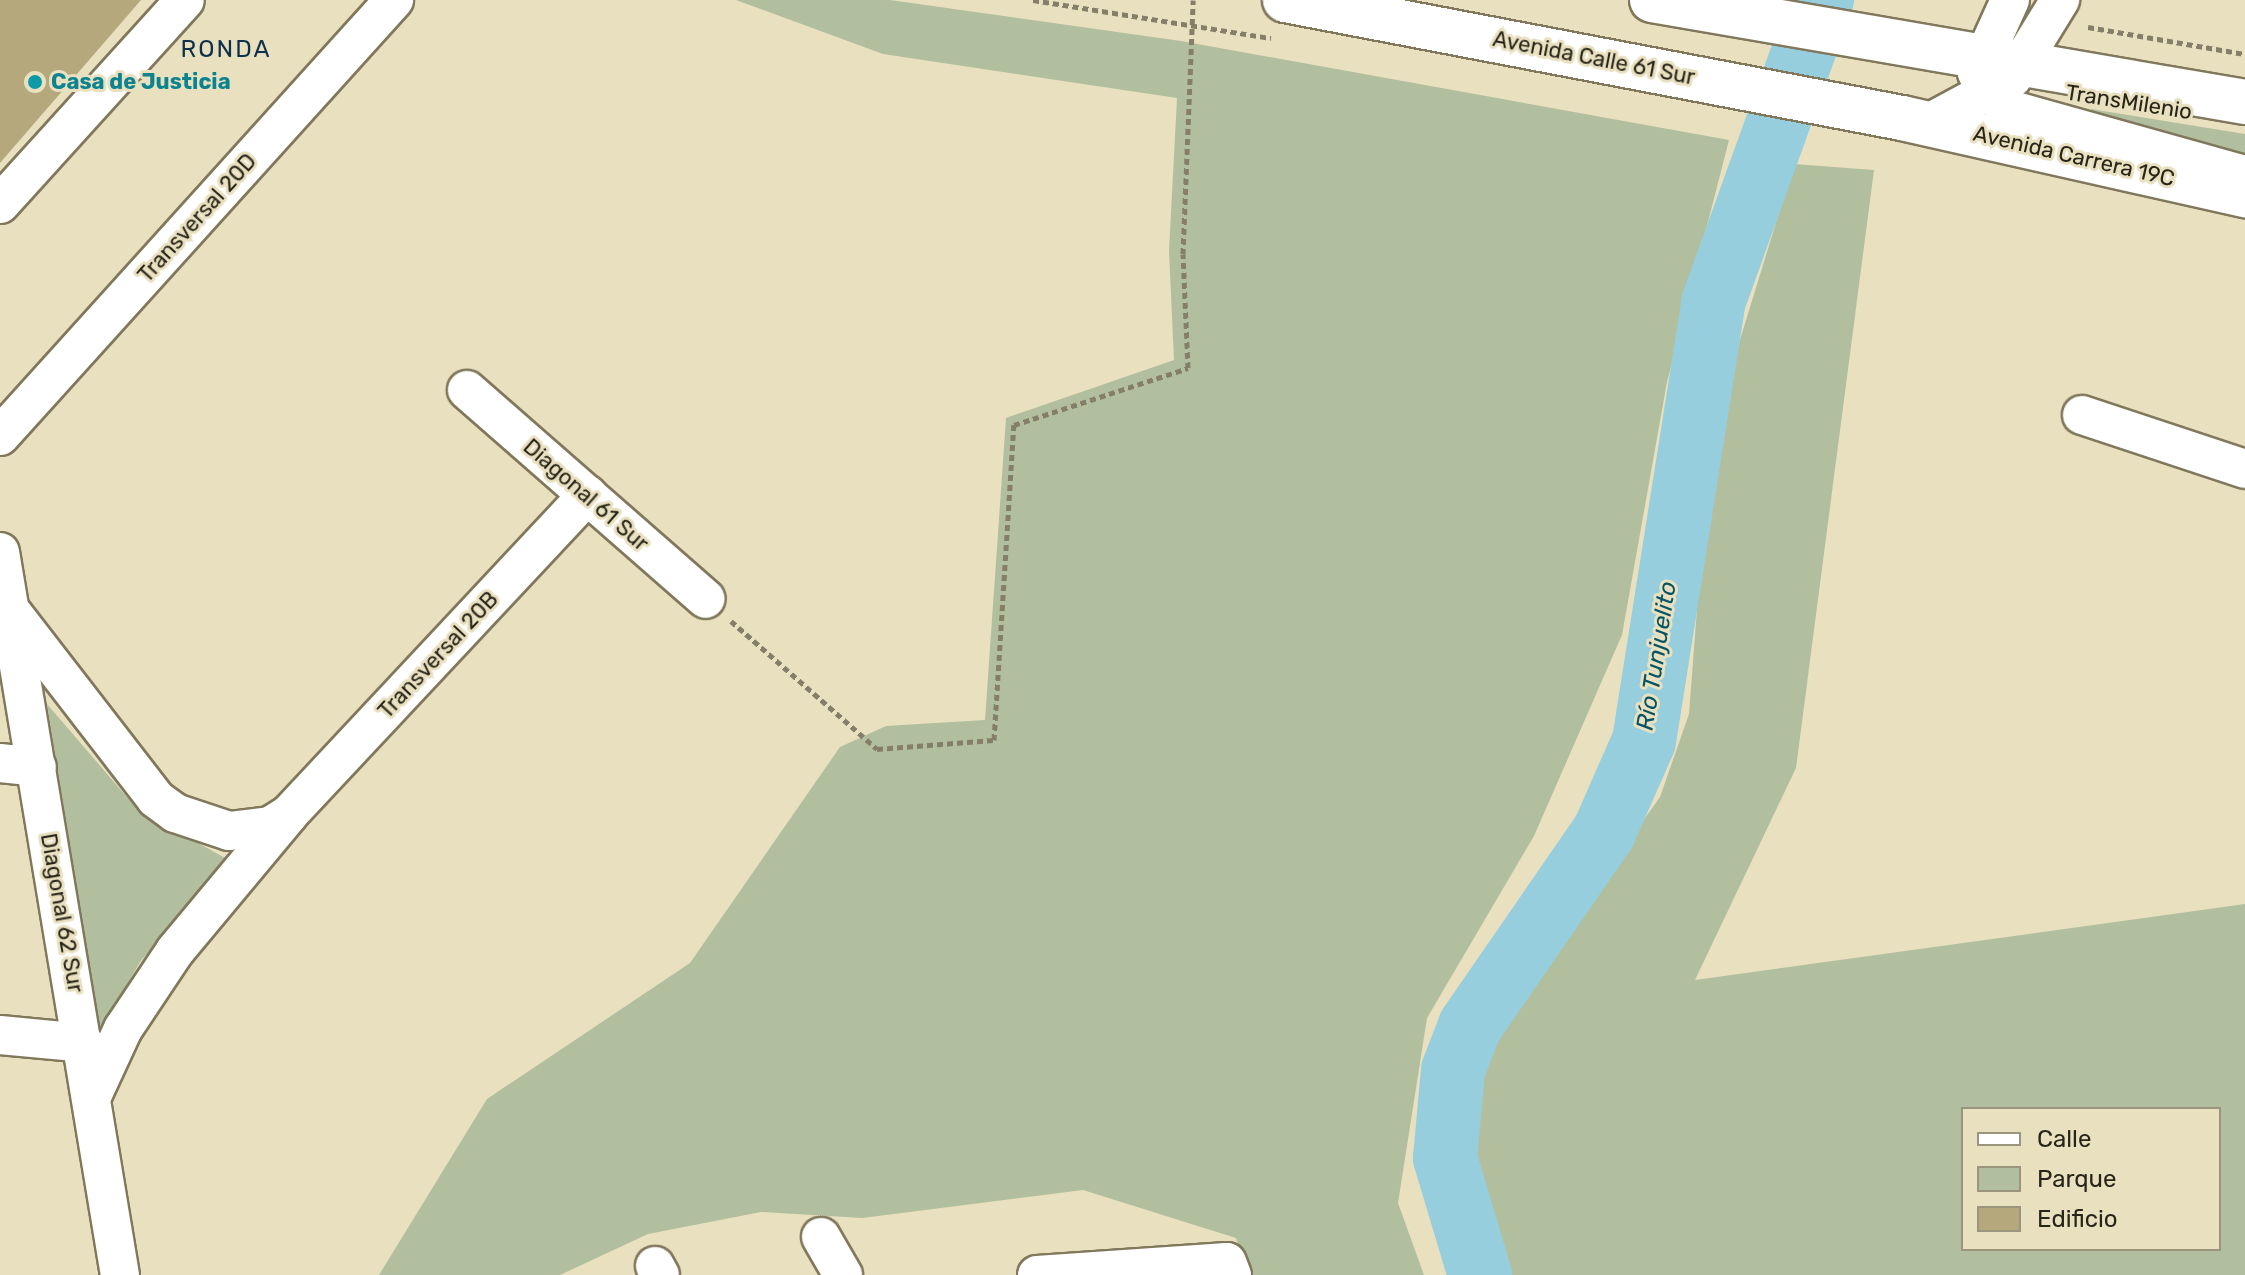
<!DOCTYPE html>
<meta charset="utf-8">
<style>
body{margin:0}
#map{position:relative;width:2245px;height:1275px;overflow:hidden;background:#e9e0c0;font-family:Rubik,sans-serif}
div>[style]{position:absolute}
.green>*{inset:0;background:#b1bf9e}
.river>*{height:64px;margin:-32px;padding:0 32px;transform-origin:32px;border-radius:32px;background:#97cede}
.building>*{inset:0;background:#b5a87d}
.path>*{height:5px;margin-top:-2.5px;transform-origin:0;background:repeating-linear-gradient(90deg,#857f6a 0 6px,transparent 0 10px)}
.roads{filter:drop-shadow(2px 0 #81785c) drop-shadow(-2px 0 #81785c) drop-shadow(0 2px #81785c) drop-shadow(0 -2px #81785c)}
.minor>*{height:38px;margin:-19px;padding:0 19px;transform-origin:19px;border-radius:19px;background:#fff}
.major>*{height:44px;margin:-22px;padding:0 22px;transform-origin:22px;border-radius:22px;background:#fff}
.dots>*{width:22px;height:22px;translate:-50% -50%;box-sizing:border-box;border:4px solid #e9e0c0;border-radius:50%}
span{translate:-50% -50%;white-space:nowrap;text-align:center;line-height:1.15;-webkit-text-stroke:6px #e9e0c0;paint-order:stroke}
.street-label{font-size:22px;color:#272418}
.culture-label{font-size:22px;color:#0d838f;font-weight:700}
.left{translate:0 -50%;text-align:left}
.neighbourhood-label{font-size:24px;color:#0c3149;letter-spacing:2px}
.water-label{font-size:24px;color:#035464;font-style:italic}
.legend{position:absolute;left:1961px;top:1107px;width:260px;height:144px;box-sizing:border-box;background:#e9e0c0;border:2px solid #9b957d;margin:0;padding:10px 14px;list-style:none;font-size:24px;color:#272418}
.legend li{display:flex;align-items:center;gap:16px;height:40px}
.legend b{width:40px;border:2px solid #9b957d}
</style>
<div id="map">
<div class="green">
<div style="clip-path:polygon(736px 0,890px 0,1181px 41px,1729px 140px,1667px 382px,1622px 635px,1534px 836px,1427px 1018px,1398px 1203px,1424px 1275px,1249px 1275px,1236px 1238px,1083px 1190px,862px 1218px,761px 1212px,648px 1234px,560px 1275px,379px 1275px,487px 1099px,690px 963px,840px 747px,886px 726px,985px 720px,1006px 418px,1174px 360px,1169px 251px,1177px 98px,883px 54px)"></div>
<div style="clip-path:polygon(2091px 109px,2245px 134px,2245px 162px,2088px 127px)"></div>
<div style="clip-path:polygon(evenodd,1794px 164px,1874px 170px,1796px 768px,1695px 980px,2245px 904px,2245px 1275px,1505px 1275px,1462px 1131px,1482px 1062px,1512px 1004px,1660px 797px,1689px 714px,1702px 543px,1739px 343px,1794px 164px,1963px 1109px,2219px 1109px,2219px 1249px,1963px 1249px,1963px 1109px)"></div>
<div style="clip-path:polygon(47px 704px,138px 810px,227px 859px,140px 962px,100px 1030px)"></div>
</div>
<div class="river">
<div style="left:1480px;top:1275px;width:122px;rotate:-106.7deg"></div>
<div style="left:1445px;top:1158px;width:88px;rotate:-84.8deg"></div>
<div style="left:1453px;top:1070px;width:47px;rotate:-68.9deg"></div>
<div style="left:1470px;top:1026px;width:236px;rotate:-55.4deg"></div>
<div style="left:1604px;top:832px;width:99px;rotate:-66.3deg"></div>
<div style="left:1644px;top:741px;width:443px;rotate:-81deg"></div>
<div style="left:1713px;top:303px;width:322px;rotate:-70.2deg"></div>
</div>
<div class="building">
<div style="clip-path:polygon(0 0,141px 0,0 163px)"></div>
</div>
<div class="path">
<div style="left:1033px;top:0;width:241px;rotate:9.1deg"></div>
<div style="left:2088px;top:27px;width:159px;rotate:9.8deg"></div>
<div style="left:731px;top:621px;width:194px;rotate:41.2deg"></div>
<div style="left:877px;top:749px;width:117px;rotate:-4.4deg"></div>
<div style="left:994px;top:740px;width:316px;rotate:-86.4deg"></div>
<div style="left:1014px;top:425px;width:183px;rotate:-18.1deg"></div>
<div style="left:1188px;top:368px;width:114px;rotate:-92.5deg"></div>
<div style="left:1183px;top:254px;width:254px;rotate:-87.7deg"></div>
</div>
<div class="roads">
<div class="minor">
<div style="left:2010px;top:0;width:80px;rotate:114.3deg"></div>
<div style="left:1977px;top:73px;width:45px;rotate:51.3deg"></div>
<div style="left:2005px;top:108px;width:249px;rotate:15.6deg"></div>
<div style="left:1927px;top:124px;width:97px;rotate:-28.4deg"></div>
<div style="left:2012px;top:78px;width:92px;rotate:-58.4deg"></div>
<div style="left:0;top:204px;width:275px;rotate:-47.8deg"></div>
<div style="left:467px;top:390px;width:317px;rotate:41.2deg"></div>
<div style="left:2082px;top:415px;width:172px;rotate:18.3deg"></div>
<div style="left:0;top:436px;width:588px;rotate:-47.9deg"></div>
<div style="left:0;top:552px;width:733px;rotate:80.58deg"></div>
<div style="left:14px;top:615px;width:232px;rotate:52.3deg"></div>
<div style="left:156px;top:799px;width:24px;rotate:36deg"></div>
<div style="left:175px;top:813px;width:57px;rotate:18.4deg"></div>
<div style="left:229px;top:831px;width:41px;rotate:-7deg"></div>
<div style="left:270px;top:826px;width:22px;rotate:-32deg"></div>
<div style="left:0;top:763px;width:37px;rotate:6deg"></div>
<div style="left:0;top:1035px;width:84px;rotate:5.4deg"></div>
<div style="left:92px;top:1096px;width:74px;rotate:-65.2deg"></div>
<div style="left:123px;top:1029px;width:94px;rotate:-56.3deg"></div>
<div style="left:175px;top:951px;width:178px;rotate:-50.2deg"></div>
<div style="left:289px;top:814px;width:437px;rotate:-46.9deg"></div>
<div style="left:821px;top:1237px;width:44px;rotate:59.9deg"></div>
<div style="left:655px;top:1266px;width:10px;rotate:61deg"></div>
<div style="left:1037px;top:1275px;width:190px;rotate:-3.9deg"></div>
<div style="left:1227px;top:1262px;width:14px;rotate:69deg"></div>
</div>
<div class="major">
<div style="left:1285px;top:0;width:628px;rotate:10.83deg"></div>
<div style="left:1902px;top:118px;width:352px;rotate:12.7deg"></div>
<div style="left:1652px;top:0;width:602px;rotate:9.76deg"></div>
</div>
</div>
<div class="dots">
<div style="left:35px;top:82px;background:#0f9aa8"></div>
</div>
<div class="street-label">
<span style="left:1594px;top:58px;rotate:11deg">Avenida Calle 61 Sur</span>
<span style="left:2129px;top:102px;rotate:9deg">TransMilenio</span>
<span style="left:2074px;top:156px;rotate:13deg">Avenida Carrera 19C</span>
<span style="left:197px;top:218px;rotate:-48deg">Transversal 20D</span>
<span style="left:586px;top:495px;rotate:41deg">Diagonal 61 Sur</span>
<span style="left:438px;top:655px;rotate:-47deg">Transversal 20B</span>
<span style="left:62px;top:913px;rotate:80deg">Diagonal 62 Sur</span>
</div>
<div class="culture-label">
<span class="left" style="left:51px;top:82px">Casa de Justicia</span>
</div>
<div class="neighbourhood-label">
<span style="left:226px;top:50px">RONDA</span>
</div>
<div class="water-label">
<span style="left:1657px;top:656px;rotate:-81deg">Río Tunjuelito</span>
</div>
<ul class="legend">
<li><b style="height:10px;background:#fff"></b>Calle</li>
<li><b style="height:22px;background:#b1bf9e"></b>Parque</li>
<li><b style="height:22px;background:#b5a87d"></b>Edificio</li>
</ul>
</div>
